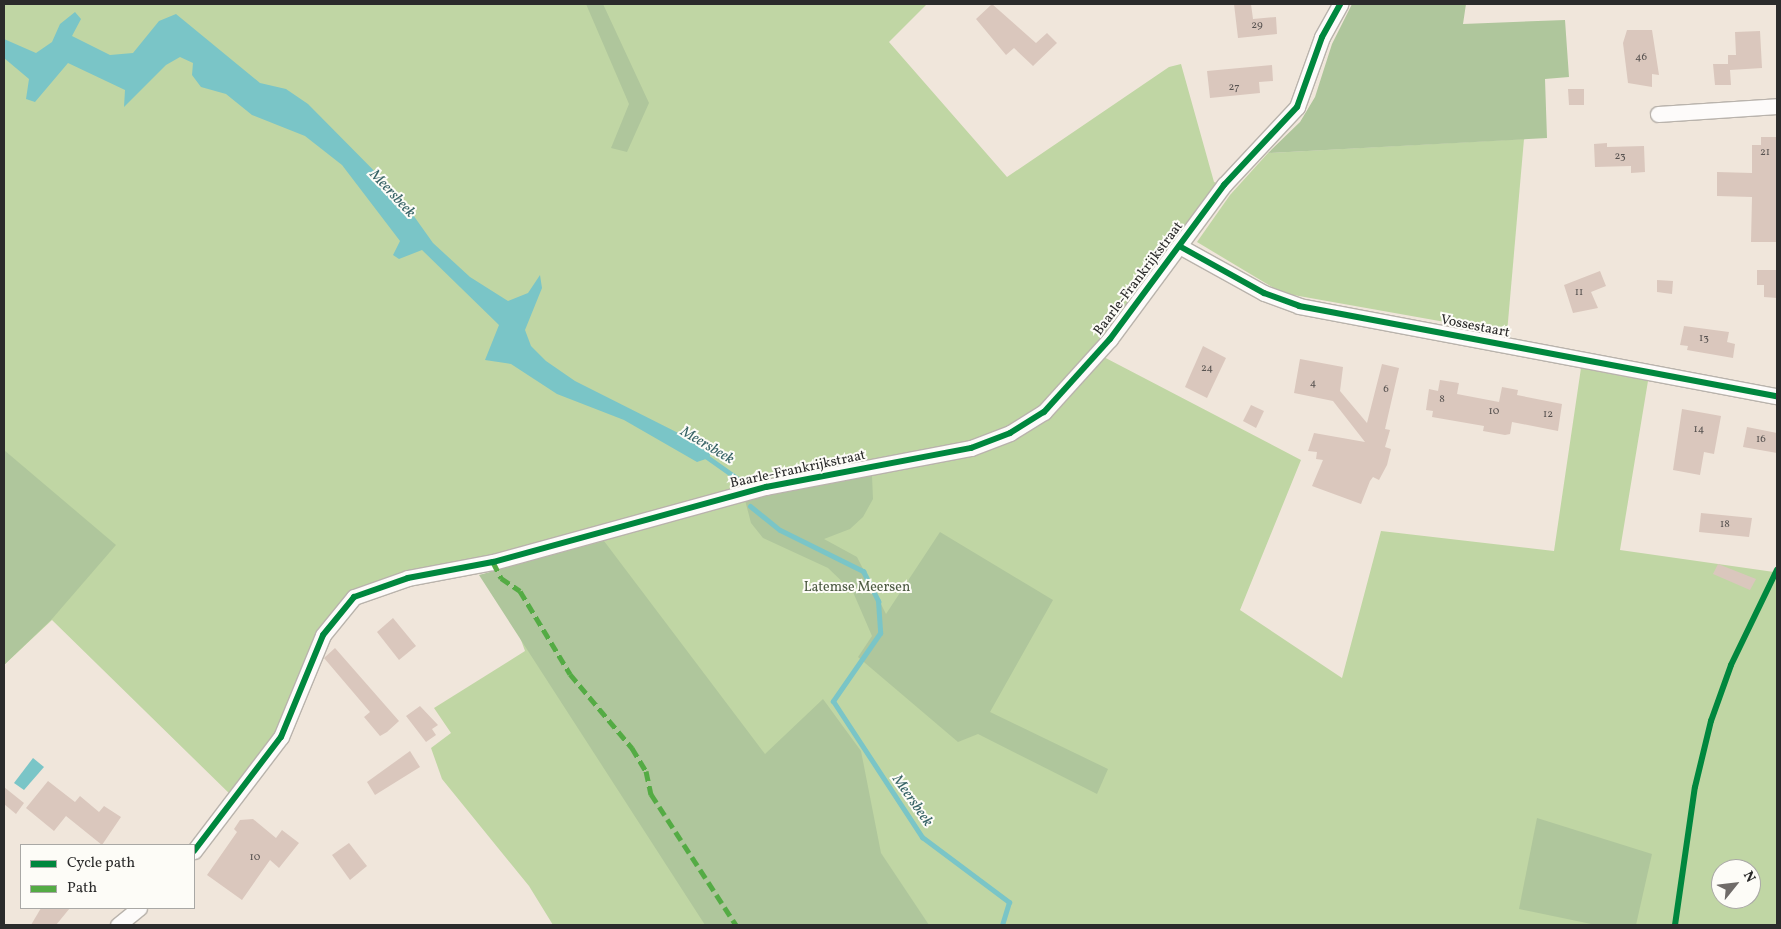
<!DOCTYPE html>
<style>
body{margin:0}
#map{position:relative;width:1781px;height:929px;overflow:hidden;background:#f0e6db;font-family:Vollkorn,serif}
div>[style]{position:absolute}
.green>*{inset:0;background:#c0d6a4}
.forest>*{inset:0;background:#afc69c}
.water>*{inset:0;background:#7ac5c7}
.stream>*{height:5px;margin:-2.5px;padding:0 2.5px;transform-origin:2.5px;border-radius:2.5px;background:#7ac5c7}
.building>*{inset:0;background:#dac7bd}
.roads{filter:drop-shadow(1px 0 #b9b3ac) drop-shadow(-1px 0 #b9b3ac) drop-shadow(0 1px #b9b3ac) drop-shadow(0 -1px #b9b3ac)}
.minor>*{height:15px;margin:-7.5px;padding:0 7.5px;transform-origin:7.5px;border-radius:7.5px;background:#fdfbfa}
.quiet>*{height:5px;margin-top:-2.5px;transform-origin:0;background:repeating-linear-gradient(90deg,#54ab44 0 10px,transparent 0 15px)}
.cycleway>*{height:6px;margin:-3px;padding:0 3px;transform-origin:3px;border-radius:3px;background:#00873e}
span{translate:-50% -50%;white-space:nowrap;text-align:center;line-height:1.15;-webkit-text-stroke:4px #fdfcf7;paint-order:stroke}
.number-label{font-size:11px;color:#575250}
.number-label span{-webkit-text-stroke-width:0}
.street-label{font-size:14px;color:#2b2b2b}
.park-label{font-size:14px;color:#4c5a42}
.water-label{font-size:15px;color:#376366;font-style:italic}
.frame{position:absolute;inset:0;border:5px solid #2b2b2b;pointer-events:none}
.legend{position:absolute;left:20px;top:844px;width:175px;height:65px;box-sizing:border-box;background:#fdfcf7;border:1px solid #a9a8a5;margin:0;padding:6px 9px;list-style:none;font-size:15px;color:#2b2b2b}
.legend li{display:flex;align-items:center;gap:10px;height:25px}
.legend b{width:25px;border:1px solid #a9a8a5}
.north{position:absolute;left:1711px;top:859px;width:50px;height:50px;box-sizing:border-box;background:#fdfcf7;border:1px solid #a9a8a5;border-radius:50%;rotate:61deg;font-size:14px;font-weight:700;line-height:20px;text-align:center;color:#2b2b2b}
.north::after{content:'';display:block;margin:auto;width:18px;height:22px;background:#706c69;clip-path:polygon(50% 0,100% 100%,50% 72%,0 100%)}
</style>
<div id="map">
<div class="green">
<div style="clip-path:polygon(evenodd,4px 4px,927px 4px,889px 42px,1007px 177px,1169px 67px,1181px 64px,1214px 182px,1224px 185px,1098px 354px,1301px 460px,1240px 610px,1342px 678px,1381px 531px,1554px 551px,1581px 368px,1648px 381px,1620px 550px,1774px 572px,1777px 566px,1777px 925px,553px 925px,529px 886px,442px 779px,431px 748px,451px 733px,434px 708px,525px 651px,493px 563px,408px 578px,342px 608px,301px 695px,236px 800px,52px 620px,4px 665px,4px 4px,1721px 869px,1751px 869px,1751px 899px,1721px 899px,1721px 869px)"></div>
<div style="clip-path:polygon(1524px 139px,1507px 333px,1282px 293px,1197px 242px,1230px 195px,1268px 153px)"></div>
</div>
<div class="forest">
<div style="clip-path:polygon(586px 4px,603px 4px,649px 103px,627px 152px,611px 148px,629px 104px)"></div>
<div style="clip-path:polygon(1352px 4px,1466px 4px,1463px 24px,1565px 20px,1569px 77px,1545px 79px,1547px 138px,1268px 153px,1300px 122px,1315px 97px,1332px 44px)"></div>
<div style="clip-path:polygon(4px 450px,116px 545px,52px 619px,4px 665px)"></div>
<div style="clip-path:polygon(872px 475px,873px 499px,863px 517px,850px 529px,824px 539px,857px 557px,886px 614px,940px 532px,1053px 600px,990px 712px,1108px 769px,1097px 794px,978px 734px,958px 742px,858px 657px,872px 636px,853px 592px,828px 568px,763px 538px,751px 523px,745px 500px)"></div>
<div style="clip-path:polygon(604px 541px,765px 754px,823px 699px,861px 751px,881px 853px,929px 925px,705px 925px,479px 575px)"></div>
<div style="clip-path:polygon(1537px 818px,1652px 854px,1636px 925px,1596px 925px,1519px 909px)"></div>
</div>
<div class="water">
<div style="clip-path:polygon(75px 12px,81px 19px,72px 36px,110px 55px,133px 53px,159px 21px,176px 14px,260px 83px,286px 89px,308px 104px,401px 198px,433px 243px,470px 277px,508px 301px,528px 293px,540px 275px,542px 288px,525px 330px,531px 346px,546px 361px,575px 381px,712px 450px,709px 458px,697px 462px,624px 420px,557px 394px,511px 364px,485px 360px,499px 325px,422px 250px,399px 259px,393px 255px,400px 241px,342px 165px,305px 136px,252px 115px,226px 94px,201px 87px,192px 75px,193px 63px,180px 57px,166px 65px,124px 107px,125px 90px,68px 63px,35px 102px,26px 99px,29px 79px,4px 58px,4px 39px,36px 53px,52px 42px,60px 24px)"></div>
<div style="clip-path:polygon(33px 758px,44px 767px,24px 790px,14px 783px)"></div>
</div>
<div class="stream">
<div style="left:704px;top:455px;width:42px;rotate:35.2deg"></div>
<div style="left:750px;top:506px;width:38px;rotate:39deg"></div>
<div style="left:780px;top:530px;width:93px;rotate:26.3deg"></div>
<div style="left:863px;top:571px;width:34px;rotate:63deg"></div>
<div style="left:878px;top:601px;width:32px;rotate:86deg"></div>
<div style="left:880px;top:633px;width:83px;rotate:124.7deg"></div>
<div style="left:833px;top:701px;width:163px;rotate:56.8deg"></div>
<div style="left:922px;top:837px;width:109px;rotate:36.8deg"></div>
<div style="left:1009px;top:902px;width:24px;rotate:107deg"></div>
</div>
<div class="building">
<div style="clip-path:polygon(992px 4px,1036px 43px,1047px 33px,1057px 43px,1033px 66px,1014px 48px,1006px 55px,976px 19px)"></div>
<div style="clip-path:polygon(1234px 4px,1251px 4px,1253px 19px,1276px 17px,1277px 34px,1238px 38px)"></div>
<div style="clip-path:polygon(1627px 30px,1652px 30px,1659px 75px,1652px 74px,1652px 87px,1628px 83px,1623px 43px)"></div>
<div style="clip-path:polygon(1760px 31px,1762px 68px,1730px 70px,1731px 85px,1715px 85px,1713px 64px,1728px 64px,1728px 55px,1736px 55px,1735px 32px)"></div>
<div style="clip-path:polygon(1272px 65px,1273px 81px,1259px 82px,1260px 93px,1210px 98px,1207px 71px)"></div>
<div style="clip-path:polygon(1568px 89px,1584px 89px,1584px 105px,1569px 105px)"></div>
<div style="clip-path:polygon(1761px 137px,1777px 137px,1777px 242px,1751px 242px,1752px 197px,1717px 196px,1717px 172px,1752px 173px,1752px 145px,1761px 145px)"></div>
<div style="clip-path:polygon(1607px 143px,1607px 147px,1644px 146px,1645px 172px,1631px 173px,1631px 166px,1595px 167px,1594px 144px)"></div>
<div style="clip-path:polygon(1757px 270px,1777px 270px,1777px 298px,1764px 297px,1764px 285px,1757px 285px)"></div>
<div style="clip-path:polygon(1600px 271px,1606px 286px,1591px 292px,1598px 308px,1573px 313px,1564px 285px)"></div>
<div style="clip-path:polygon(1657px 280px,1673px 281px,1672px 294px,1657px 292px)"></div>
<div style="clip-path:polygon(1684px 326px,1729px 332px,1727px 342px,1735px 344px,1733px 358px,1687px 350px,1688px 346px,1680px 345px)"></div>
<div style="clip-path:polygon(1203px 346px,1226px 358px,1207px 398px,1185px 387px)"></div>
<div style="clip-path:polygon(1300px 359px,1343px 367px,1340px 391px,1367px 423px,1382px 364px,1399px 368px,1385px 429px,1390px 430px,1385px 447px,1391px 449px,1387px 465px,1379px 480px,1373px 477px,1370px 481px,1361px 504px,1312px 486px,1323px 460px,1316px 459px,1317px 452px,1308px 451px,1314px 433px,1365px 442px,1333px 401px,1294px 393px)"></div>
<div style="clip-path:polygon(1440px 380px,1459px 383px,1457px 394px,1499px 402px,1502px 387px,1518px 390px,1517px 395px,1562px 404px,1558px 431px,1512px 422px,1510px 434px,1505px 435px,1483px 431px,1484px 426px,1432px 417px,1433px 411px,1426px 410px,1429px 389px,1438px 391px)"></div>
<div style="clip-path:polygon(1251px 405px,1264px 411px,1256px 428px,1243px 421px)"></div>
<div style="clip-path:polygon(1682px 409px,1721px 416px,1714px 454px,1704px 452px,1700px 475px,1673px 470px)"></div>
<div style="clip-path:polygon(1747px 427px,1777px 433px,1777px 453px,1743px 447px)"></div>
<div style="clip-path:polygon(1701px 513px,1752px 518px,1749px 537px,1699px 532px)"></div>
<div style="clip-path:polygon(1718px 564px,1756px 579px,1750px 590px,1713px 574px)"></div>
<div style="clip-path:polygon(393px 618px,416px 646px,399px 660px,377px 632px)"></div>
<div style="clip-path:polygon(335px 648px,399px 721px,387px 732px,380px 736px,364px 717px,370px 712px,324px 658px)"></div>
<div style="clip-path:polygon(420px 706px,438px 725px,432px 729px,436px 735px,426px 742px,406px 716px)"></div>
<div style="clip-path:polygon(410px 751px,420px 767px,375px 795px,367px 782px)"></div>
<div style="clip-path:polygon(48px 781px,75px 802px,80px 796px,99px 812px,104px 806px,121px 817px,102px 845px,66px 816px,54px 831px,26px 808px)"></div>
<div style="clip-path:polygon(4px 787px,24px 803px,16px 814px,4px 804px)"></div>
<div style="clip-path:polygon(253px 819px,276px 838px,282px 830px,299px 843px,279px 868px,270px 860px,242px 900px,207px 875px,237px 832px,234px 829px,240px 820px)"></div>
<div style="clip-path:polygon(349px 843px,367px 866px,350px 880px,332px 855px)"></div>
<div style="clip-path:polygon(41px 908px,70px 908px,56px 925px,31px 925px)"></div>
</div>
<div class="roads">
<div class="minor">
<div style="left:1658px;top:114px;width:119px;rotate:-3.8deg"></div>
<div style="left:1181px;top:247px;width:95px;rotate:29deg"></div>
<div style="left:1264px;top:293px;width:37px;rotate:20deg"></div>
<div style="left:1299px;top:306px;width:486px;rotate:10.7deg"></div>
<div style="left:194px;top:851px;width:143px;rotate:-52.7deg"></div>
<div style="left:281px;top:737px;width:110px;rotate:-67.6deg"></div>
<div style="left:323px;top:635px;width:49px;rotate:-50.8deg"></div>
<div style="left:354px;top:597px;width:57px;rotate:-19.4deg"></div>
<div style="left:408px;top:578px;width:86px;rotate:-10.7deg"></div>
<div style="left:493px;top:562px;width:283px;rotate:-15.4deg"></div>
<div style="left:766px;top:487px;width:209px;rotate:-10.8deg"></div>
<div style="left:971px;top:448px;width:42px;rotate:-21deg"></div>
<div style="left:1010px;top:433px;width:40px;rotate:-32deg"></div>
<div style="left:1044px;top:412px;width:98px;rotate:-47.9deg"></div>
<div style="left:1110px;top:339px;width:192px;rotate:-53.5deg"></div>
<div style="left:1224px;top:185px;width:107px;rotate:-46.9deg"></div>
<div style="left:1297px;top:107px;width:74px;rotate:-70.3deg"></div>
<div style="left:1322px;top:37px;width:38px;rotate:-61deg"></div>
<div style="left:118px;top:925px;width:27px;rotate:-39deg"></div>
</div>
</div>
<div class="quiet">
<div style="left:493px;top:562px;width:18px;rotate:63deg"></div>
<div style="left:501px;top:578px;width:23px;rotate:34deg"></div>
<div style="left:520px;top:591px;width:97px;rotate:58.9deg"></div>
<div style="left:570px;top:674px;width:97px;rotate:50deg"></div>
<div style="left:632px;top:748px;width:27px;rotate:59deg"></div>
<div style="left:646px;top:771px;width:24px;rotate:78deg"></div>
<div style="left:651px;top:794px;width:156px;rotate:57deg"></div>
</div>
<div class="cycleway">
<div style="left:1181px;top:247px;width:95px;rotate:29deg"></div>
<div style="left:1264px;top:293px;width:37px;rotate:20deg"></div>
<div style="left:1299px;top:306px;width:486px;rotate:10.7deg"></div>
<div style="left:194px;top:851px;width:143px;rotate:-52.7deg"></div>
<div style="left:281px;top:737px;width:110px;rotate:-67.6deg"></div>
<div style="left:323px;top:635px;width:49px;rotate:-50.8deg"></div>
<div style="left:354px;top:597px;width:57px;rotate:-19.4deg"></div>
<div style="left:408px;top:578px;width:86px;rotate:-10.7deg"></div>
<div style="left:493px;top:562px;width:283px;rotate:-15.4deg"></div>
<div style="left:766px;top:487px;width:209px;rotate:-10.8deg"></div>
<div style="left:971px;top:448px;width:42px;rotate:-21deg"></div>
<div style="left:1010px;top:433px;width:40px;rotate:-32deg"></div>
<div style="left:1044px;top:412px;width:98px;rotate:-47.9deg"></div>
<div style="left:1110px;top:339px;width:192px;rotate:-53.5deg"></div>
<div style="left:1224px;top:185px;width:107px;rotate:-46.9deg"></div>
<div style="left:1297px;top:107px;width:74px;rotate:-70.3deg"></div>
<div style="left:1322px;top:37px;width:38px;rotate:-61deg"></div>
<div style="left:1675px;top:925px;width:139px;rotate:-81.8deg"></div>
<div style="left:1695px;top:787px;width:68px;rotate:-76.4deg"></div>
<div style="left:1711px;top:721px;width:59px;rotate:-70.3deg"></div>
<div style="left:1731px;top:665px;width:106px;rotate:-64.2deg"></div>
</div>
<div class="number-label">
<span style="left:1257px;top:26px">29</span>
<span style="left:1641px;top:58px">46</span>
<span style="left:1234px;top:88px">27</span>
<span style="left:1765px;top:153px">21</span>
<span style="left:1620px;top:157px">23</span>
<span style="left:1579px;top:293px">11</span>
<span style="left:1704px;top:339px">13</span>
<span style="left:1207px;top:369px">24</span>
<span style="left:1313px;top:384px">4</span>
<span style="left:1386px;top:390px">6</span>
<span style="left:1442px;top:400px">8</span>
<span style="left:1494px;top:412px">10</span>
<span style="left:1548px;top:415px">12</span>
<span style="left:1699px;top:430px">14</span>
<span style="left:1761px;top:440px">16</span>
<span style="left:1725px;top:525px">18</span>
<span style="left:255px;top:858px">10</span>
</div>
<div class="street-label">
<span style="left:1139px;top:279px;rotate:-53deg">Baarle-Frankrijkstraat</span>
<span style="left:1475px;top:327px;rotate:11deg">Vossestaart</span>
<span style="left:798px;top:470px;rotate:-12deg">Baarle-Frankrijkstraat</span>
</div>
<div class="park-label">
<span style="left:857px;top:588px">Latemse Meersen</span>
</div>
<div class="water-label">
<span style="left:392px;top:194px;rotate:47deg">Meersbeek</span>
<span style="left:707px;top:446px;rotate:31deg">Meersbeek</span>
<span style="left:912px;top:801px;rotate:55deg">Meersbeek</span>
</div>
<div class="frame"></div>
<ul class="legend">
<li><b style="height:6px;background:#00873e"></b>Cycle path</li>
<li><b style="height:6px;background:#54ab44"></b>Path</li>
</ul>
<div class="north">N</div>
</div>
